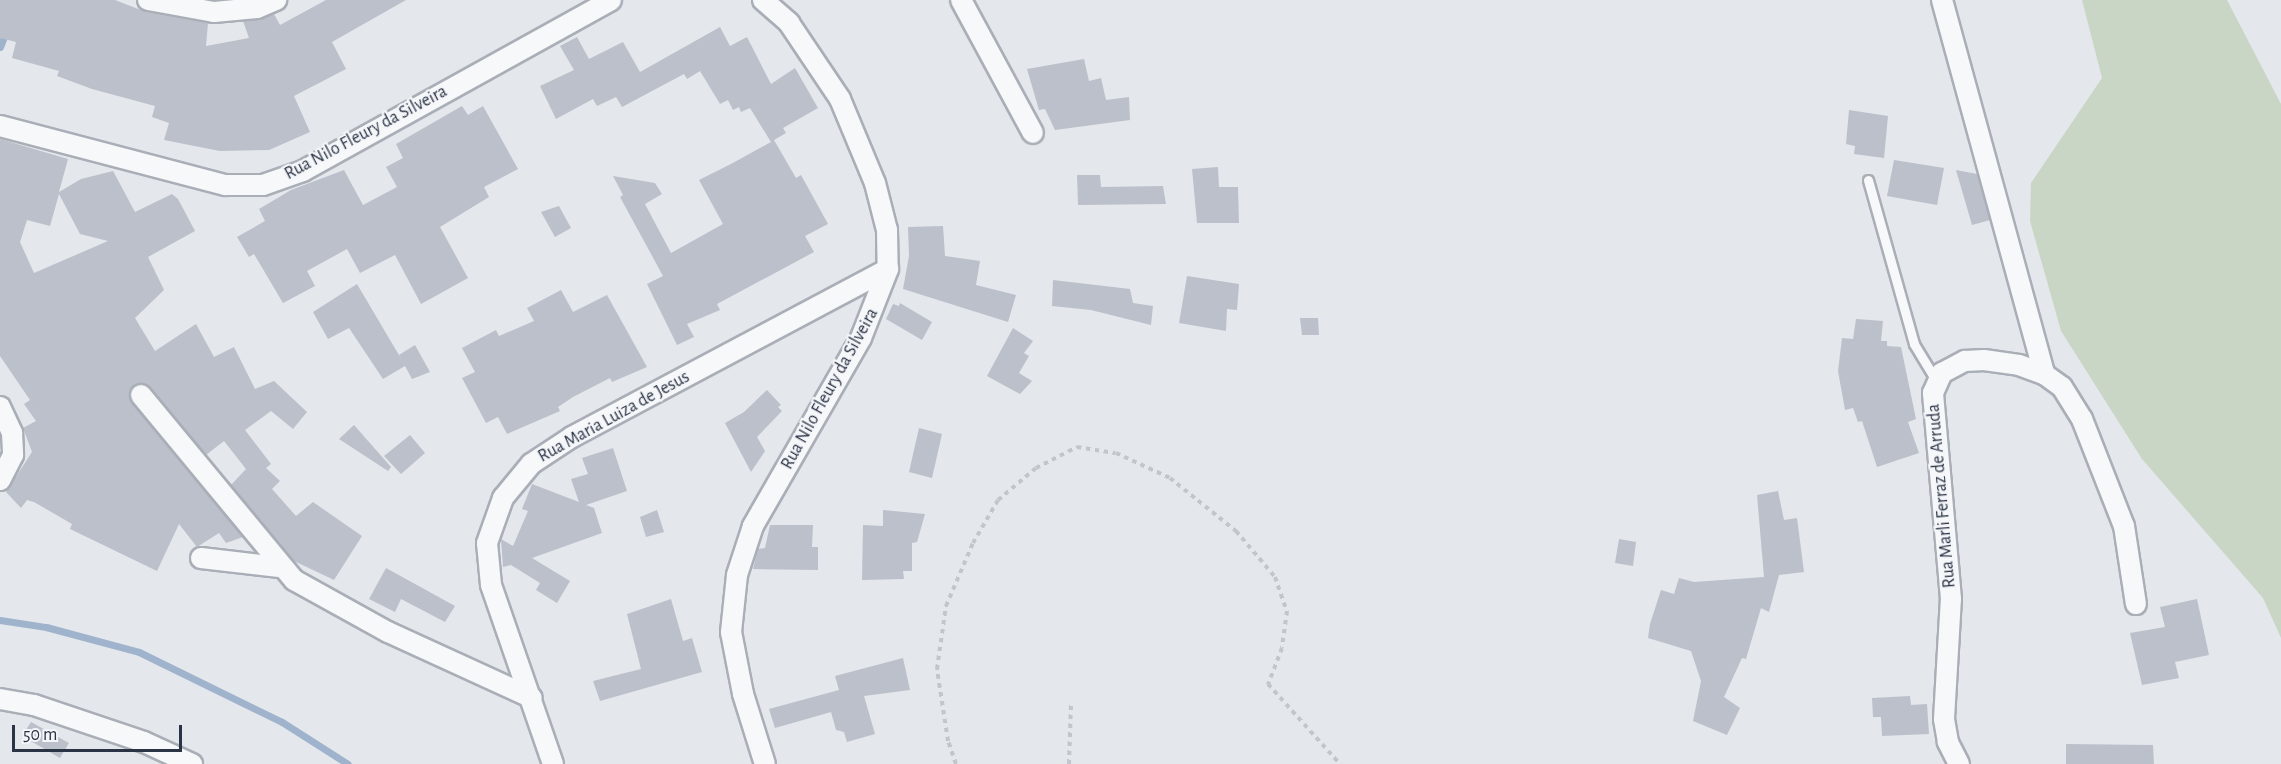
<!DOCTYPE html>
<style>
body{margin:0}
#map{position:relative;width:2281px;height:764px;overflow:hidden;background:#e4e7ec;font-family:"Alegreya Sans",sans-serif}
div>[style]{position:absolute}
.green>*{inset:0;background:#c9d6c5}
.stream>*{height:7px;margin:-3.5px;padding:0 3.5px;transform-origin:3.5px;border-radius:3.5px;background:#9fb4cc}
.building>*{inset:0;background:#bbc0ca}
.path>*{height:4px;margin-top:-2px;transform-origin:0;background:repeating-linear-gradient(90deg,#c2c5cb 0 4.5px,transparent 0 9px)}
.roads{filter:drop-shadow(2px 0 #a9aeb7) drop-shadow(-2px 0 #a9aeb7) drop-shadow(0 2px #a9aeb7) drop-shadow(0 -2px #a9aeb7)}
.lane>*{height:9px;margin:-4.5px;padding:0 4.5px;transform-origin:4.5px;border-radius:4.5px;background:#f7f8fa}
.street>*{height:20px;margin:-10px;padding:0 10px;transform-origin:10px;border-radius:10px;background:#f7f8fa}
span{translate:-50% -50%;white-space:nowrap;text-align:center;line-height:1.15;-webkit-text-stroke:4.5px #f4f6f9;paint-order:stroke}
.street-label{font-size:18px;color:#2b3445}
.scale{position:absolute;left:12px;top:725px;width:170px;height:27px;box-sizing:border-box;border:3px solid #2b3445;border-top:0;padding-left:8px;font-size:18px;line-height:21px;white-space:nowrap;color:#2b3445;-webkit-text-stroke:4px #f4f6f9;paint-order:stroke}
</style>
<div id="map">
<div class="green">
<div style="clip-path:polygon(2082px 0,2227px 0,2281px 104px,2281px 638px,2263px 598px,2142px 459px,2061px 331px,2030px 221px,2031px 183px,2102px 78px)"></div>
</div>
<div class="stream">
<div style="left:0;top:47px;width:17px;rotate:-69deg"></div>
<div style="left:0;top:620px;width:47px;rotate:8.7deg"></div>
<div style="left:46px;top:627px;width:96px;rotate:15deg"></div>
<div style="left:139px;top:652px;width:159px;rotate:26.1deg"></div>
<div style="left:282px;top:722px;width:78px;rotate:32.5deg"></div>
</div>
<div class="building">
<div style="clip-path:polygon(0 0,115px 0,146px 12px,208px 23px,206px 46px,249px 38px,243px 21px,274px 14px,280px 25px,326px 0,406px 0,332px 42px,346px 69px,294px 96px,310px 132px,269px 150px,220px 151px,164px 140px,169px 123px,152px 117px,155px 106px,92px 89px,57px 76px,59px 71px,12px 58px,16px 42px,0 38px)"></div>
<div style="clip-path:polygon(720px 27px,730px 46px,747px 37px,771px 84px,795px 68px,818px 108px,783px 128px,786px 133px,774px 140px,796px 178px,801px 175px,828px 224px,805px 236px,814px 252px,717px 304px,720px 310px,687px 324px,694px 337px,677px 345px,647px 284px,663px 276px,620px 197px,623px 195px,613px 176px,655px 183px,662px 194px,645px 204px,671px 253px,723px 224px,699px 180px,731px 164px,771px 142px,750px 108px,741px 112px,739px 107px,733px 110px,728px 100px,720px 104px,700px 71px,687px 79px,684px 74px,622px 107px,616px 97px,597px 106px,593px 99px,556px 119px,540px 86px,574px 70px,560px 46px,577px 37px,589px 59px,623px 42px,640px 72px)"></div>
<div style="clip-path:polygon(1084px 59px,1089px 81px,1101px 78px,1106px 100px,1129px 97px,1130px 120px,1055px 130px,1045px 109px,1039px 110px,1027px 69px)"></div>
<div style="clip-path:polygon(462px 106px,468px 115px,483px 106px,518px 169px,484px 187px,489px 197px,440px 227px,468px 278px,421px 304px,395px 255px,360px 273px,347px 249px,307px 271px,315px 286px,283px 303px,254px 254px,249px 257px,237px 237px,265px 221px,259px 209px,291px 190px,344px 170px,363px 205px,397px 187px,386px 167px,403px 158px,396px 144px)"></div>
<div style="clip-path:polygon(1849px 110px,1888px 116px,1884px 158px,1854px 154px,1855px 146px,1846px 144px)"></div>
<div style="clip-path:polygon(evenodd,0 139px,68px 159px,59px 192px,81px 179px,113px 171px,135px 212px,172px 194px,178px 199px,195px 231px,148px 257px,164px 290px,135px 318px,155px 351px,196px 324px,214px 357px,234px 347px,255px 389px,274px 381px,307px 412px,293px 429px,271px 411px,245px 430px,271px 464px,266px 468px,280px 481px,272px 489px,296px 516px,313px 502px,362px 536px,334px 580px,294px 561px,231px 485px,246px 469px,224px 441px,206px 455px,145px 384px,130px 390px,132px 403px,243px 537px,226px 543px,219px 533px,197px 547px,179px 524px,157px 571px,70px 529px,72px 524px,34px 502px,27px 500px,21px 508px,6px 492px,32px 452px,23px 428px,36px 421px,24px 404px,30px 400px,0 356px,0 139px,59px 194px,80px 234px,108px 241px,34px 273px,20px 242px,27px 220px,50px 226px,59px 194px)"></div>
<div style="clip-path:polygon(1894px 160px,1944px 168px,1937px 205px,1887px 196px)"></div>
<div style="clip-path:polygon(1218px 167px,1219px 187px,1238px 187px,1239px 223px,1197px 223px,1192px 169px)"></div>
<div style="clip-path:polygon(1956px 170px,1977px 174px,1990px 220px,1972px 225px)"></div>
<div style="clip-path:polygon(1077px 175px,1100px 175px,1101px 187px,1163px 186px,1166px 204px,1078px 205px)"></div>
<div style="clip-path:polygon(559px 206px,571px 228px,555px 237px,541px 212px)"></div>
<div style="clip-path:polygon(943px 226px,945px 256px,980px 261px,976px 285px,1016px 295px,1008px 322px,903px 289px,909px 256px,908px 227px)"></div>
<div style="clip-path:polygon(1187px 276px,1239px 284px,1237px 310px,1227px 309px,1226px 331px,1179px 323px)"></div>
<div style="clip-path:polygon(1053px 280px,1130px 289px,1133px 303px,1153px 306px,1151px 325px,1091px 310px,1052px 306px)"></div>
<div style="clip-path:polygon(357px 284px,403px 362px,399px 355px,415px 345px,430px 372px,412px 379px,405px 366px,383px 379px,349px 328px,328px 339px,313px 312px)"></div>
<div style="clip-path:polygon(561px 290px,573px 312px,607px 295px,647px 367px,612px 382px,610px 378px,573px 397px,558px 407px,560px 411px,507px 434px,498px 417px,486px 423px,462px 378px,475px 372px,462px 348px,496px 330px,499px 336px,534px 321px,527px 308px)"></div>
<div style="clip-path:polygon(900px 303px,932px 322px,922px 340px,886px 319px,893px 304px,899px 306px)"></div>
<div style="clip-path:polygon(1300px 318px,1318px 318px,1319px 335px,1302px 335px)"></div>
<div style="clip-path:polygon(1856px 319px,1883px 321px,1881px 341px,1887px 341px,1887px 346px,1901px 347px,1916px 419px,1908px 422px,1919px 453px,1877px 467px,1862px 421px,1858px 422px,1853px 408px,1845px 410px,1838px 371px,1842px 338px,1853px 339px)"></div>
<div style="clip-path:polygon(1013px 328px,1033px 341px,1024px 353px,1029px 356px,1019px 373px,1032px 381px,1020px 394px,987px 376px)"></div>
<div style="clip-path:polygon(767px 390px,781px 405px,778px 407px,782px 411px,757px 437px,765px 451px,751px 472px,725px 423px,744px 412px)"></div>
<div style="clip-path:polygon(354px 425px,391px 467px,388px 471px,339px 439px)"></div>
<div style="clip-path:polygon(919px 428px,942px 434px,932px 478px,909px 472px)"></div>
<div style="clip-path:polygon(410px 435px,425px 453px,401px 474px,384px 456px)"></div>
<div style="clip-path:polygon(613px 448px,627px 491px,586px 505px,594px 508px,602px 533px,532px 558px,570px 581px,557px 603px,536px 590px,540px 583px,511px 565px,503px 567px,501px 539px,513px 546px,528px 511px,522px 509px,532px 484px,579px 502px,571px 479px,588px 474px,582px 458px)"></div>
<div style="clip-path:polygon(1778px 491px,1784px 520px,1797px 518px,1804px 572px,1779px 575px,1769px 612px,1761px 608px,1746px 659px,1742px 658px,1724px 697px,1740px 708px,1727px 735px,1693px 721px,1701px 681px,1691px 651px,1648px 638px,1650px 624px,1661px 590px,1674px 594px,1679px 578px,1694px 582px,1764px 577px,1757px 495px)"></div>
<div style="clip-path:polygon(657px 510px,664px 532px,646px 537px,640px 517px)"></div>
<div style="clip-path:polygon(883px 510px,925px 514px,917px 542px,912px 543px,912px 571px,903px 571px,904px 579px,862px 580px,863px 525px,883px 526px)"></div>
<div style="clip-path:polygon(770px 525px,813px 525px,812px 547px,818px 547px,818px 570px,753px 569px,758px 549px,765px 548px)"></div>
<div style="clip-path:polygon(1619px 539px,1636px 542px,1633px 566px,1615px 563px)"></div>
<div style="clip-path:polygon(386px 568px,455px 606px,445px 622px,401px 599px,395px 612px,369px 599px)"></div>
<div style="clip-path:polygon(671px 599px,683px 641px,692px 638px,702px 672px,600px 701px,593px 681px,641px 669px,627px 614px)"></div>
<div style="clip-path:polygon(2197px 599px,2209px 655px,2175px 662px,2179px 678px,2142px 685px,2130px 633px,2165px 627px,2160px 607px)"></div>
<div style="clip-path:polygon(903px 658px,910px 690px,864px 696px,875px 734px,847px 742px,844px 732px,836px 730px,831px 712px,775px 728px,769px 709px,839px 690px,835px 676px)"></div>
<div style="clip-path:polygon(1910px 696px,1911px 705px,1927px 704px,1929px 734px,1882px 736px,1881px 717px,1873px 717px,1872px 698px)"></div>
<div style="clip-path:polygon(31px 722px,69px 743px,60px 758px,22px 736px)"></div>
<div style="clip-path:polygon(2066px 744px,2153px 745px,2154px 764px,2066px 764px)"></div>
</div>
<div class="path">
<div style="left:956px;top:764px;width:24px;rotate:-109deg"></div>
<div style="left:948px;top:741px;width:73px;rotate:-98.7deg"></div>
<div style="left:937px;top:669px;width:64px;rotate:-81.9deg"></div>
<div style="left:946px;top:606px;width:69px;rotate:-66.8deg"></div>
<div style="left:973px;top:543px;width:50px;rotate:-59.8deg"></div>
<div style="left:998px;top:500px;width:50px;rotate:-40.1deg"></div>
<div style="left:1036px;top:468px;width:46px;rotate:-27.1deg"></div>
<div style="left:1077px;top:447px;width:39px;rotate:9deg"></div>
<div style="left:1116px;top:453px;width:60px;rotate:24.8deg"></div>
<div style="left:1170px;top:478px;width:85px;rotate:38.8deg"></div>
<div style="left:1236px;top:531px;width:60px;rotate:49.7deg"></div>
<div style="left:1275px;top:577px;width:36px;rotate:71deg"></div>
<div style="left:1287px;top:611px;width:37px;rotate:98deg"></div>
<div style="left:1282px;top:648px;width:39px;rotate:111deg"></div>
<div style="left:1268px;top:684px;width:108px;rotate:48deg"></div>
<div style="left:1069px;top:764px;width:60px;rotate:-88.1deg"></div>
</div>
<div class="roads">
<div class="lane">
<div style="left:1868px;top:180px;width:170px;rotate:74.3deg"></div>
<div style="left:1914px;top:344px;width:44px;rotate:58.8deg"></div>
</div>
<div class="street">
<div style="left:148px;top:0;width:67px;rotate:10.3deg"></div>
<div style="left:214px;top:12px;width:43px;rotate:-5.3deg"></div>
<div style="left:257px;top:8px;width:21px;rotate:-23deg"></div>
<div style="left:763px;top:0;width:35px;rotate:41deg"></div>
<div style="left:789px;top:23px;width:92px;rotate:56.1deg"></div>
<div style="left:840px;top:99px;width:91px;rotate:67.4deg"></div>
<div style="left:875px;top:183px;width:49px;rotate:75.7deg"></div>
<div style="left:887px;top:230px;width:39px;rotate:89deg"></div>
<div style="left:888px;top:269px;width:74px;rotate:111.4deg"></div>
<div style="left:861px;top:338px;width:217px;rotate:119.9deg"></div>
<div style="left:753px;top:526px;width:52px;rotate:108.1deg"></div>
<div style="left:737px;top:575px;width:57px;rotate:96deg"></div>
<div style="left:731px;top:632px;width:63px;rotate:79deg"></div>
<div style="left:743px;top:694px;width:73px;rotate:72.6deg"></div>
<div style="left:961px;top:0;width:151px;rotate:61.6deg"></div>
<div style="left:1942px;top:0;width:388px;rotate:74.7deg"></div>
<div style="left:0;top:126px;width:233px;rotate:14.7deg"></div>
<div style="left:225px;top:185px;width:38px"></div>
<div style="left:263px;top:185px;width:42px;rotate:-19.3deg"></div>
<div style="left:303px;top:171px;width:352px;rotate:-29deg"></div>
<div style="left:141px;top:395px;width:240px;rotate:50.4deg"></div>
<div style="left:294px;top:580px;width:107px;rotate:29deg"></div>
<div style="left:388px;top:632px;width:158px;rotate:24.6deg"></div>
<div style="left:0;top:407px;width:29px;rotate:65deg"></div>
<div style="left:12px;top:433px;width:22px;rotate:87deg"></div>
<div style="left:13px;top:455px;width:28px;rotate:117deg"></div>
<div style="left:201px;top:558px;width:79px;rotate:6.6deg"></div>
<div style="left:0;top:699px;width:35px;rotate:10deg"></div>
<div style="left:34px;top:705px;width:116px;rotate:18.6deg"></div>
<div style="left:144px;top:742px;width:53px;rotate:24.6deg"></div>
<div style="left:553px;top:764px;width:189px;rotate:-109.1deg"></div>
<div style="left:491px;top:585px;width:42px;rotate:-95.4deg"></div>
<div style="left:487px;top:543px;width:48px;rotate:-70.4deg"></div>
<div style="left:503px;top:498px;width:44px;rotate:-50.5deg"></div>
<div style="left:531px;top:464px;width:49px;rotate:-33.4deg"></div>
<div style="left:572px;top:437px;width:358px;rotate:-28deg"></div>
<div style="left:1959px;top:764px;width:25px;rotate:-117deg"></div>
<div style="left:1948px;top:742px;width:23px;rotate:-100deg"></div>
<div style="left:1944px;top:719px;width:120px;rotate:-86.7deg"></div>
<div style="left:1951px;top:599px;width:207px;rotate:-95deg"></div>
<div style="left:1933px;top:393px;width:22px;rotate:-66deg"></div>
<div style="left:1942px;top:373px;width:26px;rotate:-28deg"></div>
<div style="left:1965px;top:361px;width:19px;rotate:-3deg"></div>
<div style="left:1984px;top:360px;width:35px;rotate:8deg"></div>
<div style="left:2019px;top:365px;width:27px;rotate:20deg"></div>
<div style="left:2044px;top:374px;width:22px;rotate:36deg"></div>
<div style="left:2062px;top:387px;width:38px;rotate:58deg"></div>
<div style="left:2082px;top:419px;width:115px;rotate:68.6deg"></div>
<div style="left:2124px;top:526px;width:79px;rotate:81.3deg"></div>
</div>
</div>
<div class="street-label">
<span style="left:366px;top:133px;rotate:-28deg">Rua Nilo Fleury da Silveira</span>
<span style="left:830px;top:389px;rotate:-61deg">Rua Nilo Fleury da Silveira</span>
<span style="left:614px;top:417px;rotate:-29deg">Rua Maria Luiza de Jesus</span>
<span style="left:1942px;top:496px;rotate:-95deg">Rua Marli Ferraz de Arruda</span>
</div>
<div class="scale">50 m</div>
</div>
